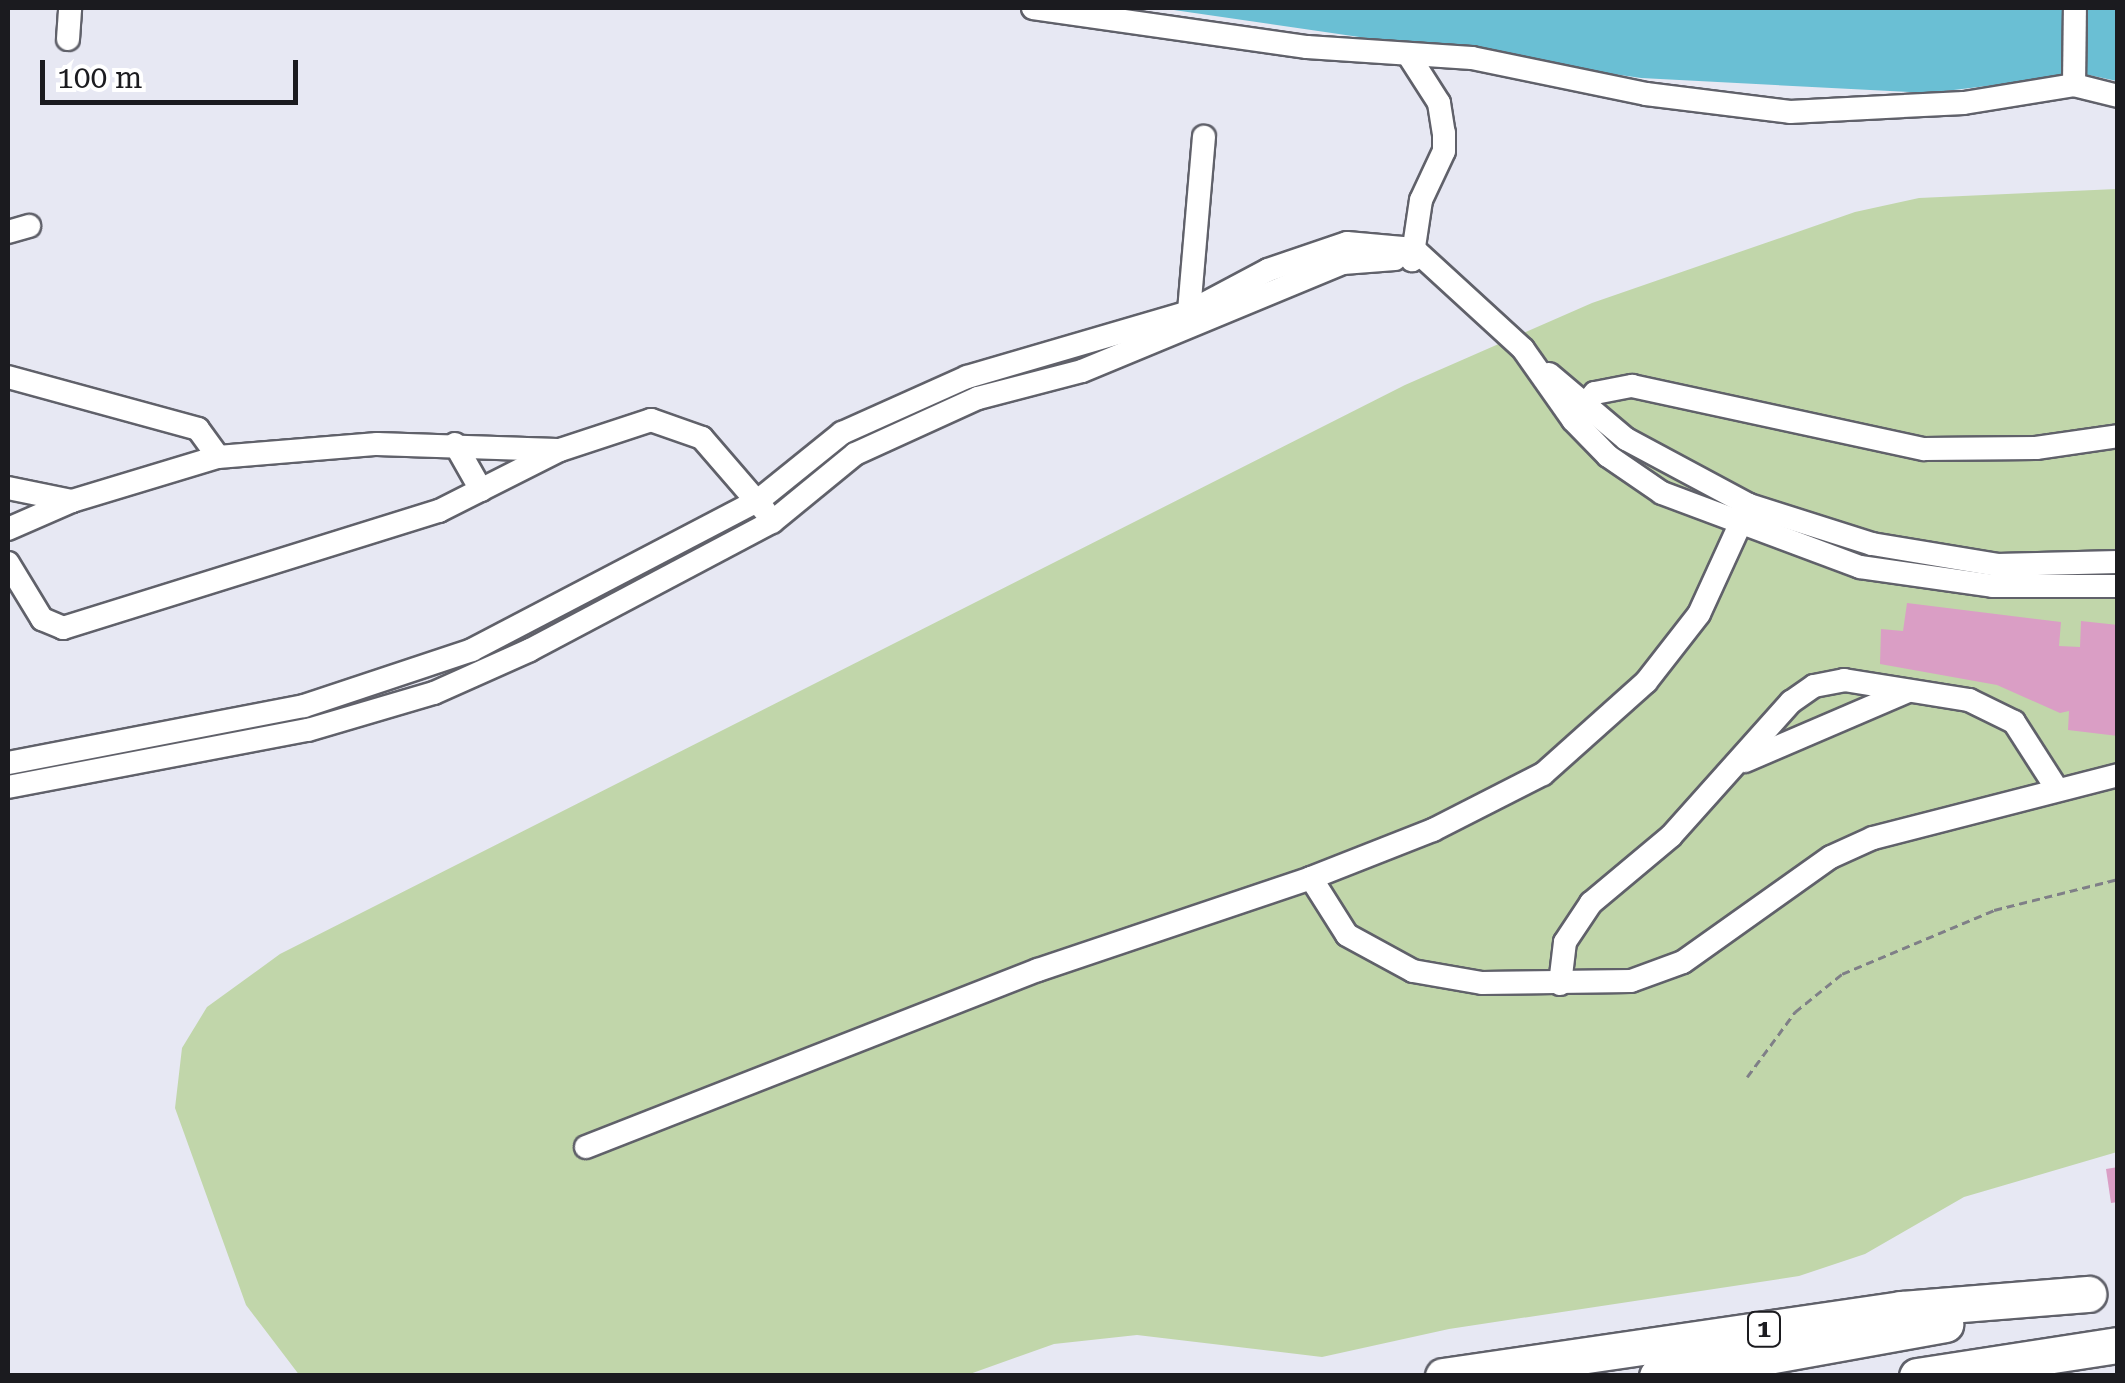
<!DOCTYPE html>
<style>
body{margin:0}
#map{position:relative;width:2125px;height:1383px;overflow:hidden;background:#e7e8f3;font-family:"Roboto Serif",serif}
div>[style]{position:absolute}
.green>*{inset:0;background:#c1d6aa}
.water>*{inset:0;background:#6abfd4}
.building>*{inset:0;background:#da9ec5}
.path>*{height:2.5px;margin-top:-1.25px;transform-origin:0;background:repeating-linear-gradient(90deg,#7f7f87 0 8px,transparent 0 13px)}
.roads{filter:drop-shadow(2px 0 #60616a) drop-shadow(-2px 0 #60616a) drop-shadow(0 2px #60616a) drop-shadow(0 -2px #60616a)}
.minor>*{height:22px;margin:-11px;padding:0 11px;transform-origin:11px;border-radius:11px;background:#fff}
.highway>*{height:35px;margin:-17.5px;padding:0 17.5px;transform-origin:17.5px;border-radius:17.5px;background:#fff}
span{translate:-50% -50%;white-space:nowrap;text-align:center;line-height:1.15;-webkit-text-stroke:10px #fff;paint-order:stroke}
.shield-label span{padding:2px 8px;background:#fff;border:2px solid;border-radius:8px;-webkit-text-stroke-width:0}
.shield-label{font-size:25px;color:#1b1b1f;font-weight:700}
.frame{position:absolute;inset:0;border:10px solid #1b1b1f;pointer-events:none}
.scale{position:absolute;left:40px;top:60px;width:258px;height:45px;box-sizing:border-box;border:5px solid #1b1b1f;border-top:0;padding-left:12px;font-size:30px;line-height:35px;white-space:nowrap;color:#1b1b1f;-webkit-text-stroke:8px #fff;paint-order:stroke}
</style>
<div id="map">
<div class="green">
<div style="clip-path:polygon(2117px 189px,2117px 1152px,1964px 1197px,1865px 1254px,1799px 1276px,1449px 1329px,1322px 1357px,1137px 1335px,1054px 1344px,967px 1375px,300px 1376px,246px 1305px,175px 1108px,182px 1048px,207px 1007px,280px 954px,1405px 385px,1592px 303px,1855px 212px,1919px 198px)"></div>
</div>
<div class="water">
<div style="clip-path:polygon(1160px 8px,2117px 8px,2117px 81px,2084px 74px,1929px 93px,1641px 78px)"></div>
</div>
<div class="building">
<div style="clip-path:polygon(1907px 603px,2061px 622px,2059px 646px,2080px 647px,2081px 621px,2118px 625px,2118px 736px,2068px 730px,2069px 711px,2060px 713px,1997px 685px,1880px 664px,1881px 629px,1903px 631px)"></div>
<div style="clip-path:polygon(2118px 1167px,2118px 1202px,2111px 1203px,2106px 1169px)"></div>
</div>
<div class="path">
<div style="left:1747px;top:1077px;width:81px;rotate:-53.6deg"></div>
<div style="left:1795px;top:1012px;width:60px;rotate:-39deg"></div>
<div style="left:1842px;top:974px;width:165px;rotate:-22.8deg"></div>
<div style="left:1994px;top:910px;width:128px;rotate:-14deg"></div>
</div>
<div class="roads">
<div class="minor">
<div style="left:1033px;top:8px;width:277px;rotate:8.1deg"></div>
<div style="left:1307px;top:47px;width:165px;rotate:3.8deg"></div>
<div style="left:1472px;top:58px;width:178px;rotate:11.7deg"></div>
<div style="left:1646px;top:94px;width:145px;rotate:7.1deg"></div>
<div style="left:1790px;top:112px;width:174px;rotate:-3deg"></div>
<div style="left:1964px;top:103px;width:111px;rotate:-9.3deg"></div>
<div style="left:2074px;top:85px;width:45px;rotate:14deg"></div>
<div style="left:68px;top:39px;width:31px;rotate:-86deg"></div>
<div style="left:1409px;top:56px;width:56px;rotate:57.4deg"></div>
<div style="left:1439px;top:103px;width:30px;rotate:81deg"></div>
<div style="left:1444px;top:133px;width:18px;rotate:90deg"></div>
<div style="left:1444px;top:151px;width:54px;rotate:115.1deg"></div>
<div style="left:1421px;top:200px;width:61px;rotate:98.5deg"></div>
<div style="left:2074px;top:85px;width:77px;rotate:-89.3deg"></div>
<div style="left:8px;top:232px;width:22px;rotate:-16deg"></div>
<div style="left:1188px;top:323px;width:187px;rotate:-85.1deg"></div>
<div style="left:1549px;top:374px;width:101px;rotate:40.2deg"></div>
<div style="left:1626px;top:439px;width:140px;rotate:28.2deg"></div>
<div style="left:1749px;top:505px;width:129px;rotate:17.6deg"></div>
<div style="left:1872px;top:544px;width:127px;rotate:9.5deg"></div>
<div style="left:1997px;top:565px;width:121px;rotate:-1.4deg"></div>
<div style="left:8px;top:377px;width:197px;rotate:15.3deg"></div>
<div style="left:198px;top:429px;width:34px;rotate:54deg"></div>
<div style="left:218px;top:457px;width:160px;rotate:-4.7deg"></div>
<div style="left:377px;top:444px;width:180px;rotate:1.9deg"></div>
<div style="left:1578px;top:413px;width:26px;rotate:-50deg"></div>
<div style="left:1595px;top:393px;width:38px;rotate:-11deg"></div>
<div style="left:1632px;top:386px;width:299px;rotate:12.2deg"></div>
<div style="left:1924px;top:449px;width:112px;rotate:-0.5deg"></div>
<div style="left:2036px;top:448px;width:83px;rotate:-8.3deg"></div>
<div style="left:455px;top:444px;width:53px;rotate:60.5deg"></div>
<div style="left:8px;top:488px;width:65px;rotate:11.5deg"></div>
<div style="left:8px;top:529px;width:70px;rotate:-23.6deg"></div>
<div style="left:72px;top:501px;width:152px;rotate:-16.8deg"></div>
<div style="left:8px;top:563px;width:66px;rotate:58.7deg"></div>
<div style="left:42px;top:619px;width:23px;rotate:23deg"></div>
<div style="left:63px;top:628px;width:394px;rotate:-17.3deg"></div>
<div style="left:439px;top:511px;width:136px;rotate:-26.8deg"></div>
<div style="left:560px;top:450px;width:96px;rotate:-18.2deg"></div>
<div style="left:651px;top:420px;width:54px;rotate:19.4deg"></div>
<div style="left:702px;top:438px;width:96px;rotate:49.2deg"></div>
<div style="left:1745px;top:761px;width:177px;rotate:-23.2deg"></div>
<div style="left:8px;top:763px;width:301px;rotate:-10.9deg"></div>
<div style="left:304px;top:706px;width:177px;rotate:-18.4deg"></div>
<div style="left:472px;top:650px;width:324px;rotate:-27.6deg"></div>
<div style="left:759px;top:500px;width:107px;rotate:-38.9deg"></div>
<div style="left:842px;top:433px;width:137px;rotate:-24.1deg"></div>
<div style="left:967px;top:377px;width:231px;rotate:-16.3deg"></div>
<div style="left:1189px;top:312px;width:89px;rotate:-28deg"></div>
<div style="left:1268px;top:270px;width:83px;rotate:-18.9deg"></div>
<div style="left:1347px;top:243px;width:67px;rotate:5.1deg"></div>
<div style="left:1414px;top:249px;width:148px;rotate:42.5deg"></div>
<div style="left:1523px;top:349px;width:87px;rotate:54.8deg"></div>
<div style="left:1573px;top:420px;width:50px;rotate:45.8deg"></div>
<div style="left:1608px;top:456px;width:65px;rotate:34.4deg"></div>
<div style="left:1662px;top:493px;width:211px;rotate:20.5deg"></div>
<div style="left:1860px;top:567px;width:134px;rotate:8.1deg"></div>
<div style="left:1993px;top:586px;width:125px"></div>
<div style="left:8px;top:787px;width:305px;rotate:-10.8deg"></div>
<div style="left:308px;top:730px;width:131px;rotate:-16.4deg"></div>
<div style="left:434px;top:693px;width:105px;rotate:-24.1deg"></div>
<div style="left:530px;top:650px;width:274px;rotate:-27.9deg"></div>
<div style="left:772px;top:522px;width:107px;rotate:-39.3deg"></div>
<div style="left:855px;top:454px;width:135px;rotate:-24.5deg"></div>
<div style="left:978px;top:398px;width:107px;rotate:-14.6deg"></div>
<div style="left:1082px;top:371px;width:282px;rotate:-22.5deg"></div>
<div style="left:1343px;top:263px;width:52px;rotate:-4.4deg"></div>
<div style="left:1311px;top:878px;width:67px;rotate:57.7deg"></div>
<div style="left:1347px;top:935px;width:75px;rotate:28.6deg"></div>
<div style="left:1413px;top:971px;width:70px;rotate:9.9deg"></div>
<div style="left:1482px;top:983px;width:149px;rotate:-0.8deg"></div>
<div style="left:1631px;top:981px;width:55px;rotate:-20.1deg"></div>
<div style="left:1683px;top:962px;width:181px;rotate:-35.4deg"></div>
<div style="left:1831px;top:857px;width:46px;rotate:-24.3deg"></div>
<div style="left:1873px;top:838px;width:253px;rotate:-14.4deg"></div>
<div style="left:1560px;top:984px;width:42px;rotate:-83.2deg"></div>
<div style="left:1565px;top:942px;width:47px;rotate:-56.3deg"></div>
<div style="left:1591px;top:903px;width:104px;rotate:-39.9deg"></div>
<div style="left:1671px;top:836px;width:180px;rotate:-48.2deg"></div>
<div style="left:1791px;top:702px;width:28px;rotate:-35deg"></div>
<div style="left:1814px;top:686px;width:31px;rotate:-11deg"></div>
<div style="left:1844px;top:680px;width:127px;rotate:9.1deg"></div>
<div style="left:1969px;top:700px;width:50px;rotate:26.1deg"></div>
<div style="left:2014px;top:722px;width:80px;rotate:57.3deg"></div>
<div style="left:586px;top:1147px;width:485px;rotate:-21.4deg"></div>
<div style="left:1038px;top:970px;width:288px;rotate:-18.6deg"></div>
<div style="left:1311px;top:878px;width:131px;rotate:-21.5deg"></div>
<div style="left:1433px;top:830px;width:123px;rotate:-27deg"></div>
<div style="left:1543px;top:774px;width:138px;rotate:-41.8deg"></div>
<div style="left:1646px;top:682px;width:86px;rotate:-52.1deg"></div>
<div style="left:1699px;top:614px;width:120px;rotate:-65.4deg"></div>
</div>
<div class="highway">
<div style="left:1443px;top:1376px;width:463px;rotate:-8.3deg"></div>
<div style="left:1901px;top:1309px;width:188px;rotate:-4.6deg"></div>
<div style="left:1657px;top:1376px;width:293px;rotate:-10.2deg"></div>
<div style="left:1917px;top:1376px;width:203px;rotate:-8.8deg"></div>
</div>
</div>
<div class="shield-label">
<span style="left:1764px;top:1329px">1</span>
</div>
<div class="frame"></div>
<div class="scale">100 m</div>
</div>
